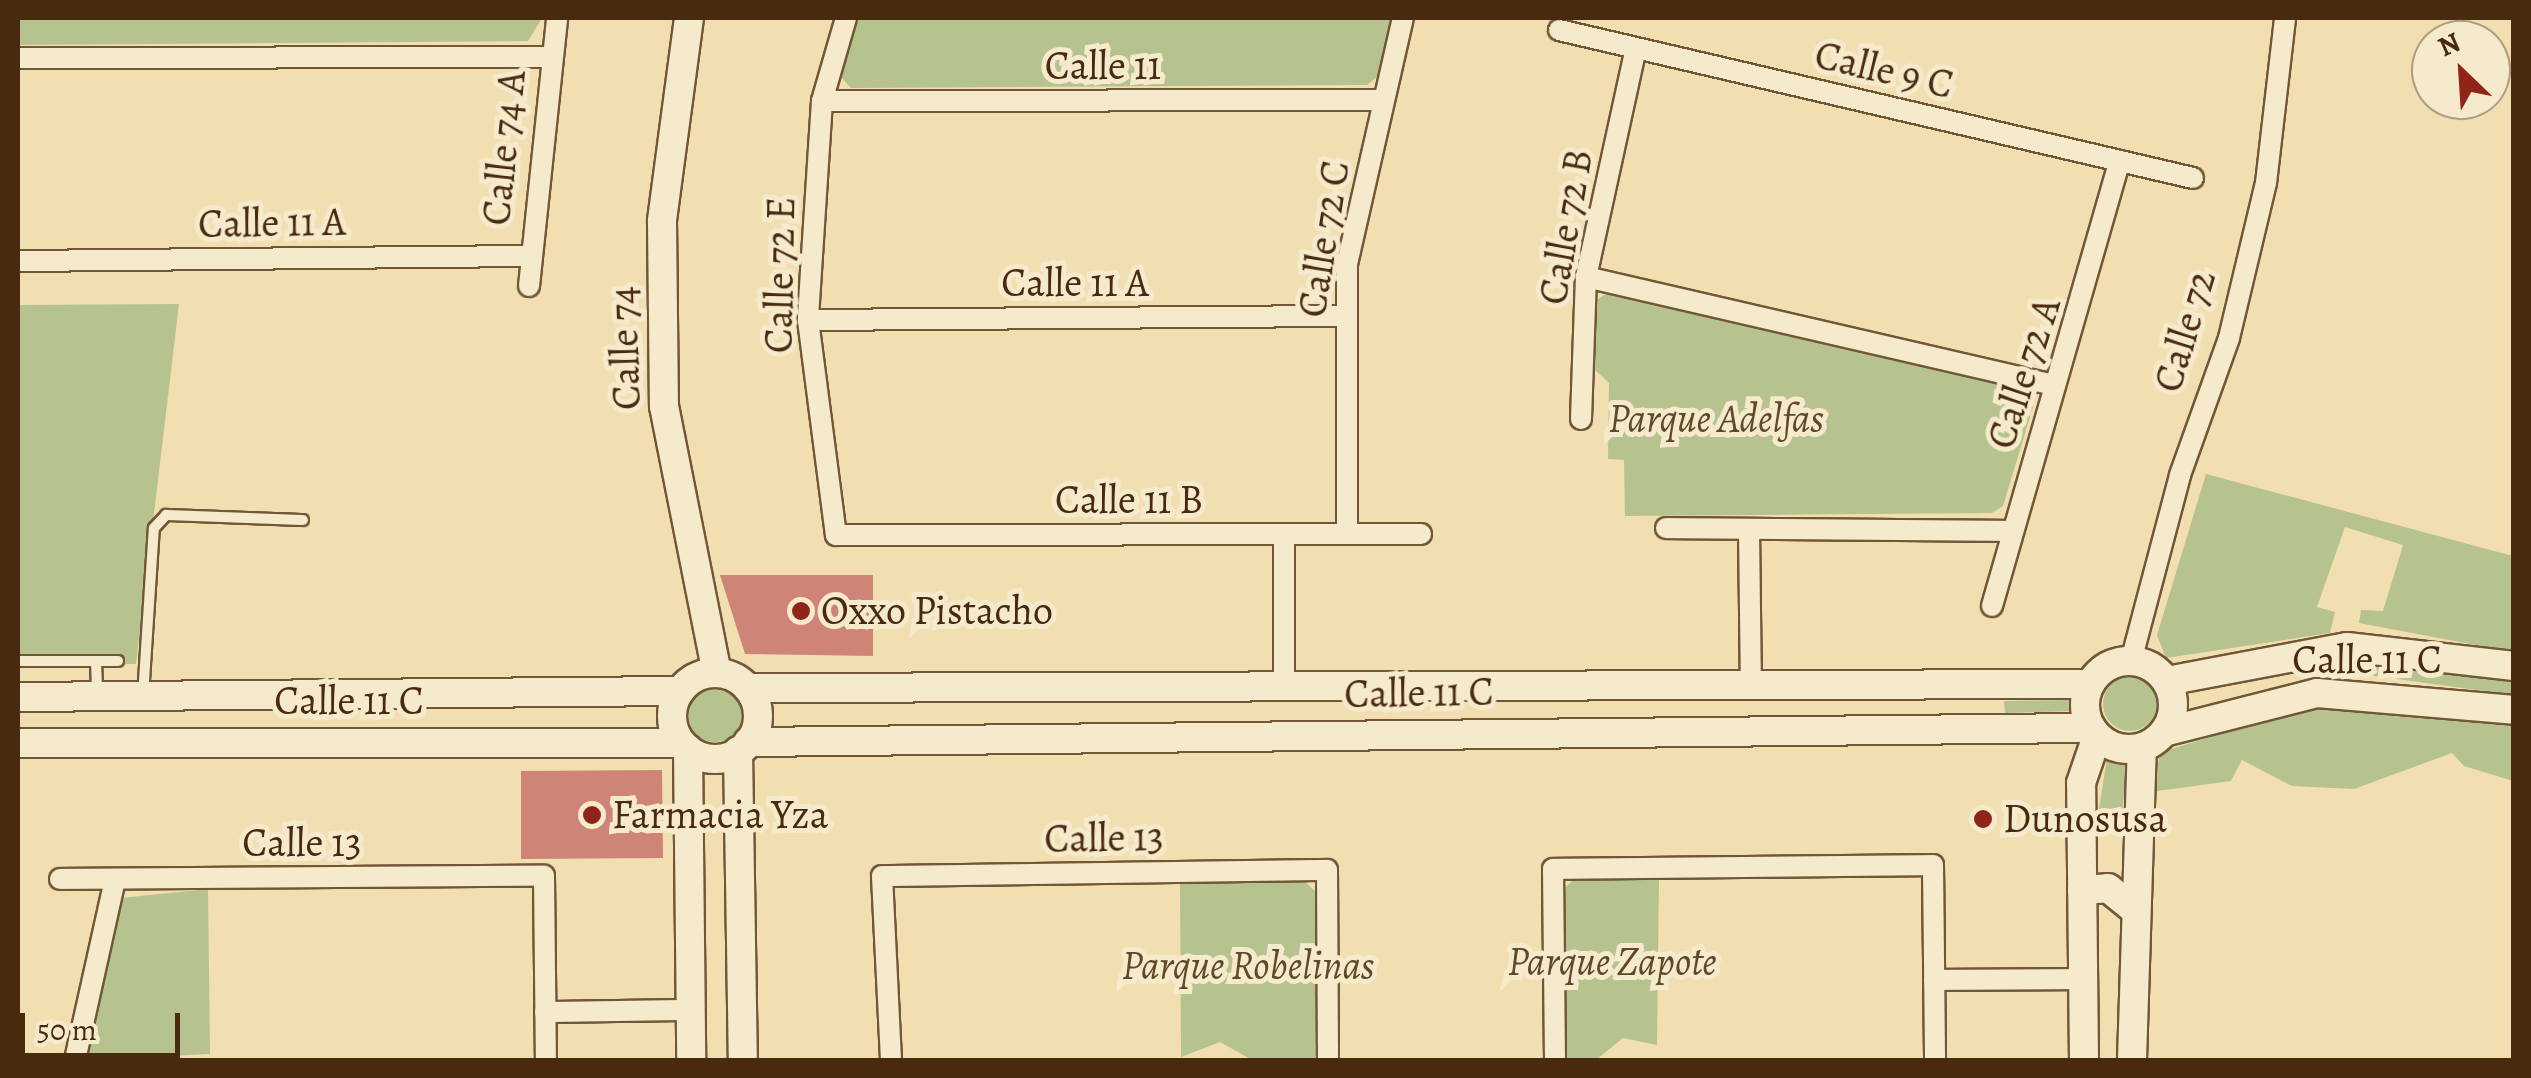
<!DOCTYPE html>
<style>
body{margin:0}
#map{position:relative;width:2531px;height:1078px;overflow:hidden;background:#f1dfb1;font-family:Alegreya,serif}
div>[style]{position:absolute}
.green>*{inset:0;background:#b6c38f}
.round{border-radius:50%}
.building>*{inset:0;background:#ce8578}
.roads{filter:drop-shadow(2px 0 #725737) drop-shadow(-2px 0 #725737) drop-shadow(0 2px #725737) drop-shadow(0 -2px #725737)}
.lane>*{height:10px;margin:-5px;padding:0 5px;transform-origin:5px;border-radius:5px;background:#f6eacc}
.street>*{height:20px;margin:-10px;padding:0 10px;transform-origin:10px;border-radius:10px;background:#f6eacc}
.secondary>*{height:28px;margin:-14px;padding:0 14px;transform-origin:14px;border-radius:14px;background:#f6eacc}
.secondary>.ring{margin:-14px;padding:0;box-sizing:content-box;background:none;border:28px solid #f6eacc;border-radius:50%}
.dots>*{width:28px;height:28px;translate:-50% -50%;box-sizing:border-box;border:5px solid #f6eacc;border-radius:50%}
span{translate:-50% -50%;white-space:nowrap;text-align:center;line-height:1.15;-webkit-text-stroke:10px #f6eacc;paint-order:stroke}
.street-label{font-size:40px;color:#482a0e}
.park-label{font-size:40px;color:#5e4928;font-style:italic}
.poi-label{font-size:40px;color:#482a0e}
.left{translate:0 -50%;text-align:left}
.frame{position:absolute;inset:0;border:20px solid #482a0e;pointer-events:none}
.north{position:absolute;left:2411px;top:20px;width:100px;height:100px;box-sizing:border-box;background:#f6eacc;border:2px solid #b09d80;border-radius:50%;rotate:335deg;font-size:28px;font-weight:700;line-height:40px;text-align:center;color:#482a0e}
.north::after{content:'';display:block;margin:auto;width:35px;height:45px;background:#8f2418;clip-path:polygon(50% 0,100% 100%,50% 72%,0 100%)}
.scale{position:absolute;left:20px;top:1013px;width:160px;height:45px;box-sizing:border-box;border:5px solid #482a0e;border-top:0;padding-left:12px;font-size:30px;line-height:35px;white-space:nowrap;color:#482a0e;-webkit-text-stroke:8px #f6eacc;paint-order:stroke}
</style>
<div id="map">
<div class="green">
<div style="clip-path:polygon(18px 18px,542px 18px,528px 41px,18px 45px)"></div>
<div style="clip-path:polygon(856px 18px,1392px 18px,1378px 76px,1367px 85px,851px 88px,841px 77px)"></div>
<div style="clip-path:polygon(1606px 294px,2026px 391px,2034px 404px,2003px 506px,1992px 513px,1625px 516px,1624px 460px,1608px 459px,1609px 383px,1593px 368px,1592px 303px)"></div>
<div style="clip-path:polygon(179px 304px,136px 664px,18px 665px,18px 305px)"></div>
<div style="clip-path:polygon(2206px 474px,2513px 556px,2513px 652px,2359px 623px,2361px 610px,2383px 611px,2403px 545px,2345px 527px,2317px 607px,2335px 612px,2330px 633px,2166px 658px,2157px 635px)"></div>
<div style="clip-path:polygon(2368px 662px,2513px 682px,2513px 695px,2368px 675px)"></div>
<div class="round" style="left:2103px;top:677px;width:54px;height:54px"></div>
<div class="round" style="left:688px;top:688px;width:54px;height:54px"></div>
<div style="clip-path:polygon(2073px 700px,2073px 711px,2005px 713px,2004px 701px)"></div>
<div style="clip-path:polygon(2311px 707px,2513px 725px,2513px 781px,2464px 766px,2452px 753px,2354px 789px,2292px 786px,2242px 760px,2231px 781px,2150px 792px,2161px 752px)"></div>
<div style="clip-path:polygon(2107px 759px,2128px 762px,2121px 821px,2097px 821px)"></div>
<div style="clip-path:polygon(1574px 879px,1659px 879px,1657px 1045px,1623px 1038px,1596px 1060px,1566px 1060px,1565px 888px)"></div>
<div style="clip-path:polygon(1304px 881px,1315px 891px,1316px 1060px,1252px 1060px,1220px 1042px,1181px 1057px,1180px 883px)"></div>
<div style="clip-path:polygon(208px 889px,210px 1054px,86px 1060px,121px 898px)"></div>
</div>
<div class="building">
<div style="clip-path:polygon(720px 575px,873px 575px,873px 656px,745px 654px)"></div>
<div style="clip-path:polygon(662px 770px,663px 858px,521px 859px,521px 771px)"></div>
</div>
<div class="roads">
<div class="lane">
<div style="left:18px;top:661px;width:100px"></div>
<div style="left:96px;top:661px;width:35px;rotate:88deg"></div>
<div style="left:143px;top:696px;width:168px;rotate:-86.3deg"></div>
<div style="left:154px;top:528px;width:18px;rotate:-47deg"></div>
<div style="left:166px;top:515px;width:137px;rotate:2.1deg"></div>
</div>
<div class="street">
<div style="left:846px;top:18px;width:86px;rotate:106.1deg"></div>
<div style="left:822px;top:101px;width:219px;rotate:93.7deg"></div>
<div style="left:808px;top:320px;width:217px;rotate:82.6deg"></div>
<div style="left:836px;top:535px;width:585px;rotate:-0.1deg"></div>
<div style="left:1559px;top:30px;width:651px;rotate:13.14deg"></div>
<div style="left:18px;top:58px;width:531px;rotate:-0.11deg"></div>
<div style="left:822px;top:101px;width:561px;rotate:-0.1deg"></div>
<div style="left:18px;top:261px;width:510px;rotate:-0.56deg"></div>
<div style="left:1586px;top:277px;width:480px;rotate:13deg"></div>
<div style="left:529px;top:286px;width:269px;rotate:-84deg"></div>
<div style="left:808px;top:320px;width:535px;rotate:-0.43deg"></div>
<div style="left:1581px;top:419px;width:142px;rotate:-88deg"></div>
<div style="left:1586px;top:277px;width:234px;rotate:-77.7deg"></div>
<div style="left:1666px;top:528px;width:344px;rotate:0.5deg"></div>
<div style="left:1749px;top:529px;width:158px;rotate:89.3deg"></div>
<div style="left:1284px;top:534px;width:156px;rotate:90deg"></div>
<div style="left:1347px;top:534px;width:270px;rotate:-90deg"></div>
<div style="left:1347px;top:264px;width:252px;rotate:-77.2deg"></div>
<div style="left:1992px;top:606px;width:463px;rotate:-74deg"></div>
<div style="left:2131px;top:661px;width:192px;rotate:-75.2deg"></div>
<div style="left:2180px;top:475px;width:145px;rotate:-70.3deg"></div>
<div style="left:2229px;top:338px;width:159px;rotate:-76.6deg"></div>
<div style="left:2266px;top:183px;width:166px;rotate:-83.4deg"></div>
<div style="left:60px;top:879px;width:484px;rotate:-0.4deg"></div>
<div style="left:544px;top:876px;width:184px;rotate:89.4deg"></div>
<div style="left:1934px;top:980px;width:149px;rotate:-0.4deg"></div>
<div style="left:545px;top:1012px;width:143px;rotate:-0.8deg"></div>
<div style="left:75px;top:1060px;width:185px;rotate:-77.5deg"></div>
<div style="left:891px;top:1060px;width:184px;rotate:-92.8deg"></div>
<div style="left:882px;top:876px;width:445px;rotate:-0.8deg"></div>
<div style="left:1327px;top:870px;width:190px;rotate:89.7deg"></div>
<div style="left:1555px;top:1060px;width:191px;rotate:-90.6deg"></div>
<div style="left:1553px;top:869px;width:380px;rotate:-0.6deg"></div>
<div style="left:1933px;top:865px;width:195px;rotate:89.4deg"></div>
</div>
<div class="secondary">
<div style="left:689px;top:18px;width:205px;rotate:97.6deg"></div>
<div style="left:662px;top:221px;width:185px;rotate:89.4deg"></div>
<div style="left:664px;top:406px;width:272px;rotate:78.8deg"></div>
<div class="ring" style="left:2085px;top:661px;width:60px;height:60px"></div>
<div class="ring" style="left:672px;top:673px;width:58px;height:58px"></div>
<div style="left:2167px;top:681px;width:183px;rotate:-10.7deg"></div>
<div style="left:2347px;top:647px;width:168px;rotate:6.5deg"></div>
<div style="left:748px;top:688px;width:1342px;rotate:-0.17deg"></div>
<div style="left:18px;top:697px;width:662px;rotate:-0.52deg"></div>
<div style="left:2164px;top:732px;width:158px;rotate:-14.3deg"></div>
<div style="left:2317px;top:693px;width:198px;rotate:4.9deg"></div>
<div style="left:748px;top:742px;width:1343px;rotate:-0.6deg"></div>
<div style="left:18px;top:743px;width:663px"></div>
<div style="left:688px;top:749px;width:311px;rotate:89.4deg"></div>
<div style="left:738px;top:751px;width:309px;rotate:89.1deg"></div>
<div style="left:2082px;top:890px;width:26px;rotate:-4deg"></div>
<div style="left:2108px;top:888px;width:33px;rotate:39deg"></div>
<div style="left:2084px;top:1060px;width:277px;rotate:-90.6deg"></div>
<div style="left:2081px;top:783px;width:50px;rotate:-71.2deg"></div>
<div style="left:2132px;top:1060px;width:312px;rotate:-88.2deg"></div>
</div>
</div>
<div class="dots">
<div style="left:801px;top:611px;background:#8f2418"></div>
<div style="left:592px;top:815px;background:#8f2418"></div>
<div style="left:1983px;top:819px;background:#8f2418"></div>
</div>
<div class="street-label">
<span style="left:1103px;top:66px">Calle 11</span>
<span style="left:1884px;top:70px;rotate:13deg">Calle 9 C</span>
<span style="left:504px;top:148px;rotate:-84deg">Calle 74 A</span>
<span style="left:272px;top:223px;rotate:-1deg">Calle 11 A</span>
<span style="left:1566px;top:227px;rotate:-80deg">Calle 72 B</span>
<span style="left:1324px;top:239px;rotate:-81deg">Calle 72 C</span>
<span style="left:780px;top:275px;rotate:-89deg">Calle 72 E</span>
<span style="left:1075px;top:283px">Calle 11 A</span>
<span style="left:2185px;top:331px;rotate:-73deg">Calle 72</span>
<span style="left:625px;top:348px;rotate:-92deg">Calle 74</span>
<span style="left:2024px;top:373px;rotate:-72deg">Calle 72 A</span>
<span style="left:1129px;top:500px">Calle 11 B</span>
<span style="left:2367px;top:660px">Calle 11 C</span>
<span style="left:1419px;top:693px;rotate:-1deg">Calle 11 C</span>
<span style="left:349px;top:701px">Calle 11 C</span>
<span style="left:1104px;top:838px;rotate:-1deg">Calle 13</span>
<span style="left:302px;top:843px">Calle 13</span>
</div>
<div class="park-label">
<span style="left:1716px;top:419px">Parque Adelfas</span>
<span style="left:1612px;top:962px">Parque Zapote</span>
<span style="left:1248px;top:966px">Parque Robelinas</span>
</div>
<div class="poi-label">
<span class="left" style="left:821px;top:611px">Oxxo Pistacho</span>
<span class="left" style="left:612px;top:815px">Farmacia Yza</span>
<span class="left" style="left:2003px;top:819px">Dunosusa</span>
</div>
<div class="frame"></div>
<div class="north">N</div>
<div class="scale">50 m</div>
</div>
